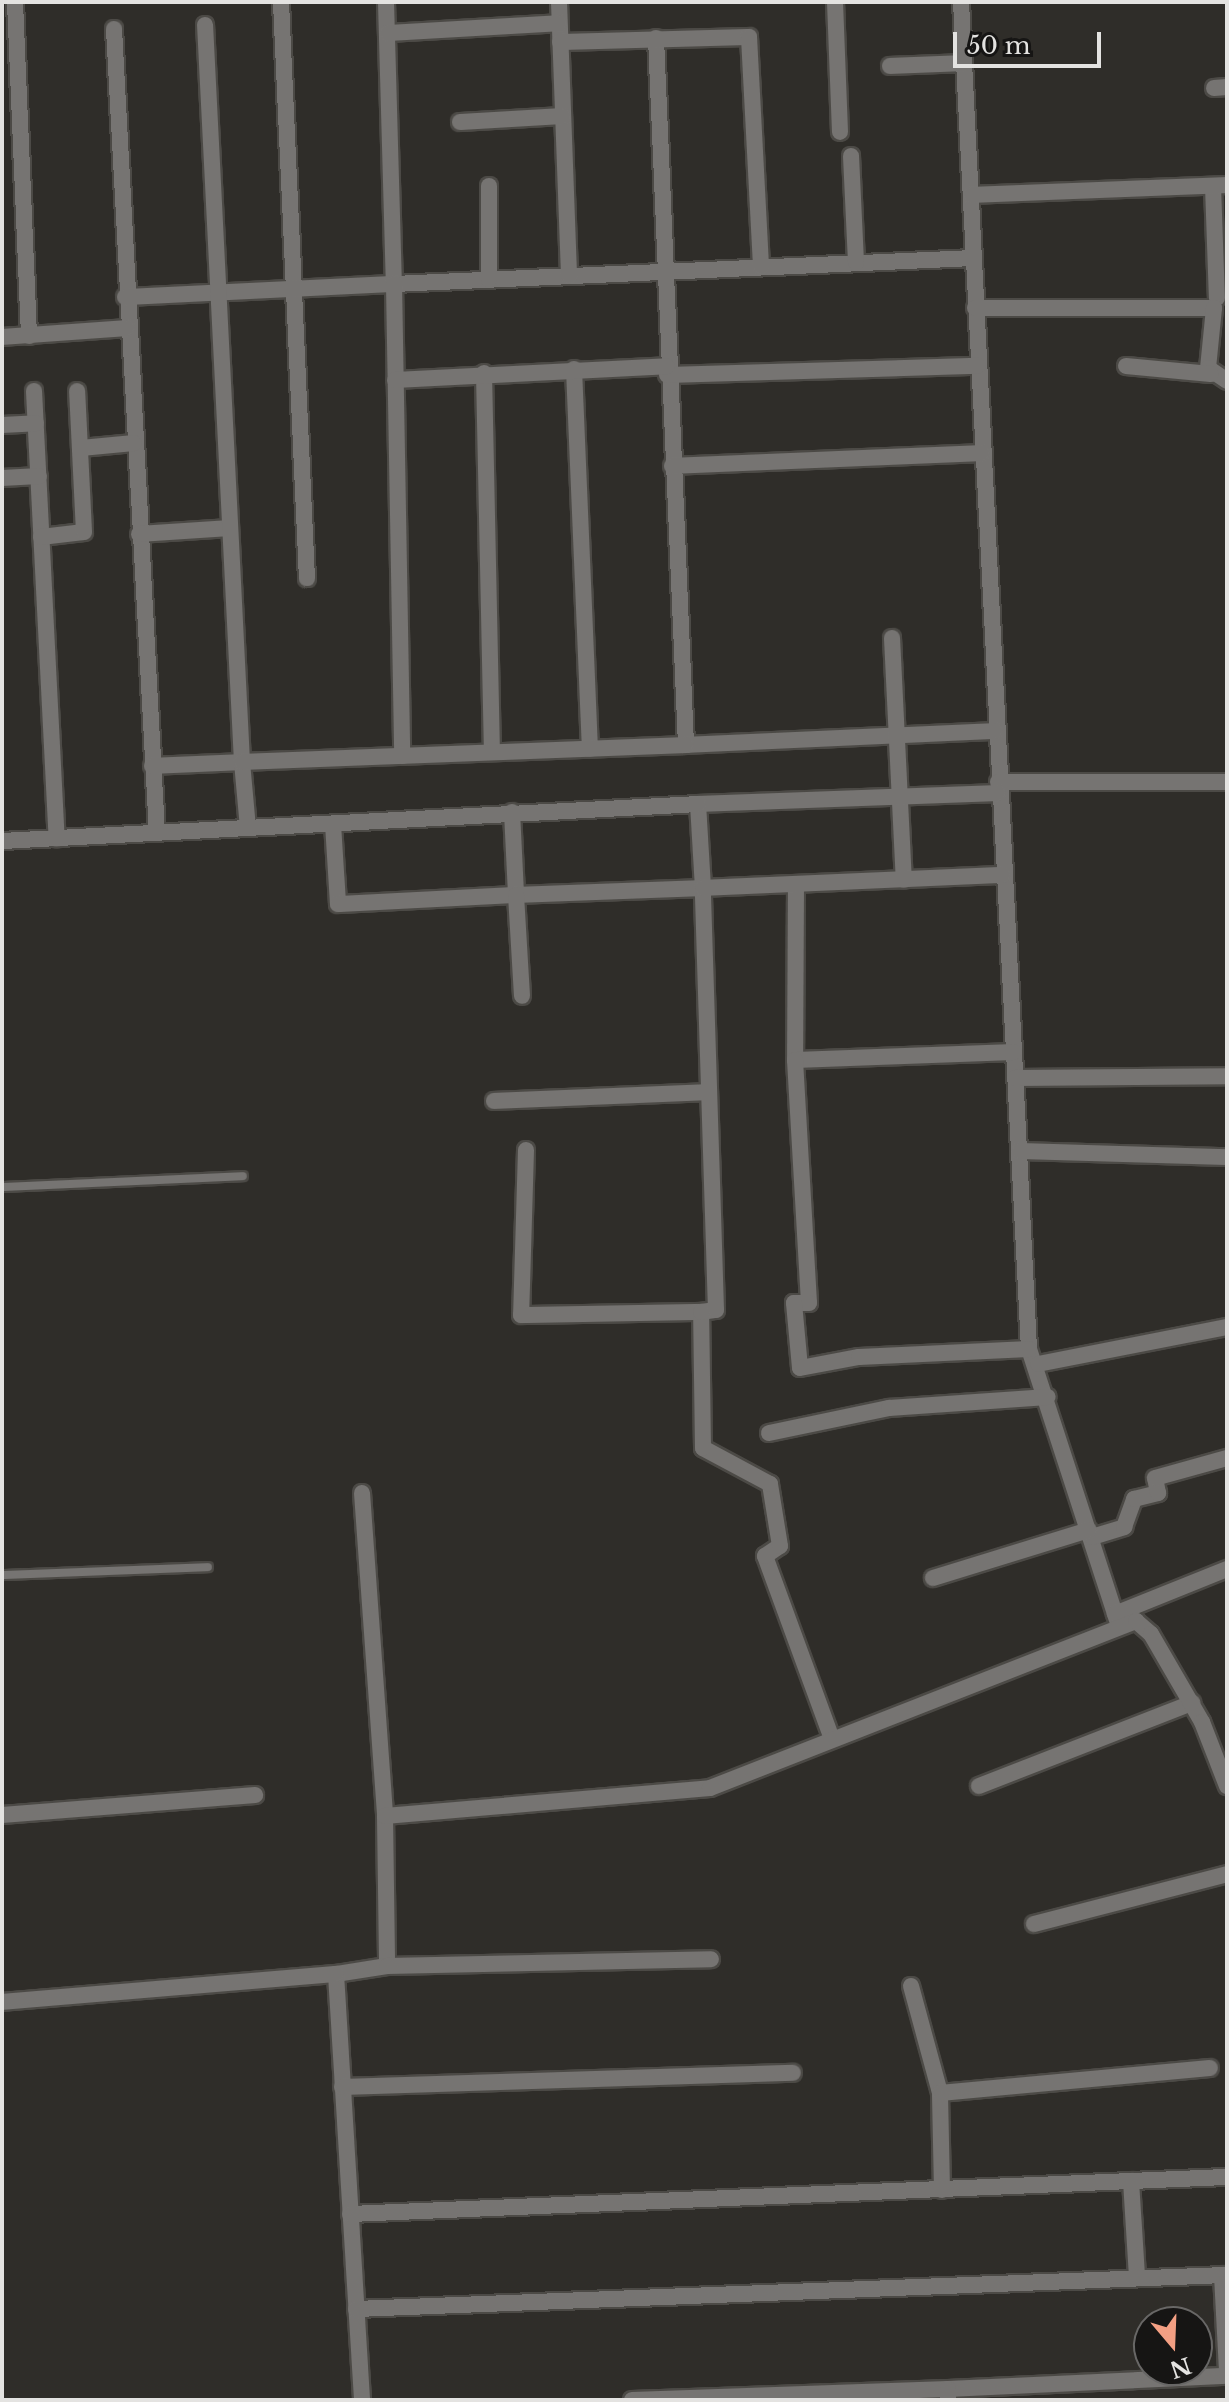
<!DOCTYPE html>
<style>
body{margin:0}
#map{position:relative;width:1229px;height:2402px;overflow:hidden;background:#2f2d29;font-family:"Libre Baskerville",serif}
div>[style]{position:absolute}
.roads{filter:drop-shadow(2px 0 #4c4a46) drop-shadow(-2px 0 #4c4a46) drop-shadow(0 2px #4c4a46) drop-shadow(0 -2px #4c4a46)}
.service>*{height:8px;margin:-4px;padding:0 4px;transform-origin:4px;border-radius:4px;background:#767472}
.minor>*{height:16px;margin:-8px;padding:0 8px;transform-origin:8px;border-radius:8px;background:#767472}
span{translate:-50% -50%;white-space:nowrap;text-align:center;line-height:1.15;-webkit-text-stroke:6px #161514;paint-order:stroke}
.frame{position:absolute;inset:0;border:4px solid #e4e3e1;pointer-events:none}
.north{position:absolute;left:1133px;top:2306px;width:80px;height:80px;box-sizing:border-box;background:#161514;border:2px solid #686766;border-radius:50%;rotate:161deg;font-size:22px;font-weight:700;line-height:32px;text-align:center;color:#e4e3e1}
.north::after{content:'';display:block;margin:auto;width:28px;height:36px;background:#f39f83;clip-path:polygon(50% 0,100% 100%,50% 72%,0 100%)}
.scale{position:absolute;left:953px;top:32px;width:148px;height:36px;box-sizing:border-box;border:4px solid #e4e3e1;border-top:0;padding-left:10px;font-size:24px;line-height:28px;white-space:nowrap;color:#e4e3e1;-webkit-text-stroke:6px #161514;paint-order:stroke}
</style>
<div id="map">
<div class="roads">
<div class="service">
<div style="left:2px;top:1187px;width:241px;rotate:-2.6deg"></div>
<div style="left:2px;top:1575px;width:206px;rotate:-2.2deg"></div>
</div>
<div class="minor">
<div style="left:15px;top:2px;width:334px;rotate:87.6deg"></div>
<div style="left:281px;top:2px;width:577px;rotate:87.42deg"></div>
<div style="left:386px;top:2px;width:282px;rotate:88.4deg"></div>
<div style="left:394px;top:284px;width:580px;rotate:-2.57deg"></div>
<div style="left:559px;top:2px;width:274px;rotate:87.9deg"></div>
<div style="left:835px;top:2px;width:130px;rotate:87.8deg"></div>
<div style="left:961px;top:2px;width:1349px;rotate:87.11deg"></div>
<div style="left:1029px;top:1349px;width:288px;rotate:72deg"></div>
<div style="left:114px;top:29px;width:805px;rotate:86.94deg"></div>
<div style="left:388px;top:33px;width:171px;rotate:-3.3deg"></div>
<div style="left:656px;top:38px;width:708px;rotate:87.57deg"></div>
<div style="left:686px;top:745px;width:309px;rotate:-2.6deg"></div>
<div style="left:560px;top:42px;width:189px;rotate:-1.5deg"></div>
<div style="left:749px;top:37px;width:230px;rotate:87deg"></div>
<div style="left:890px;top:66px;width:74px;rotate:-2.3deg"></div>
<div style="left:1214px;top:88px;width:13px;rotate:-4deg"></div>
<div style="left:460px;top:122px;width:103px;rotate:-3.3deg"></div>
<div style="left:851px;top:156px;width:107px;rotate:87.3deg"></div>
<div style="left:489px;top:186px;width:94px;rotate:90deg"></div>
<div style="left:1213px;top:186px;width:112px;rotate:88deg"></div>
<div style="left:971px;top:195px;width:256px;rotate:-2.2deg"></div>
<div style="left:125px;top:297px;width:269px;rotate:-2.8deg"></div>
<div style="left:394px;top:284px;width:472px;rotate:89deg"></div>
<div style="left:975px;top:308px;width:239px"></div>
<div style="left:1214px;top:308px;width:60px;rotate:95.7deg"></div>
<div style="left:1208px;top:368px;width:23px;rotate:34deg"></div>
<div style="left:2px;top:337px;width:125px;rotate:-4.1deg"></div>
<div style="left:1126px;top:366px;width:85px;rotate:5.4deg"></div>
<div style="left:574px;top:369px;width:380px;rotate:87.6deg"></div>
<div style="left:484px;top:373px;width:379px;rotate:88.8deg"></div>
<div style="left:667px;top:375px;width:311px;rotate:-1.7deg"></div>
<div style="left:395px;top:380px;width:272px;rotate:-2.9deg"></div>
<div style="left:34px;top:391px;width:448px;rotate:87.1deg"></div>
<div style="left:2px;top:425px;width:34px;rotate:-3deg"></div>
<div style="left:81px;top:448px;width:53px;rotate:-5.4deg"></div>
<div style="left:672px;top:466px;width:310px;rotate:-2.4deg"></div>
<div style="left:2px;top:478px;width:37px;rotate:-3deg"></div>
<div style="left:139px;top:534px;width:91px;rotate:-3.8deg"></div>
<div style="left:41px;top:537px;width:43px;rotate:-6.6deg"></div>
<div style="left:84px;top:532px;width:141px;rotate:-92.8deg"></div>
<div style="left:892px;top:638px;width:242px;rotate:87.2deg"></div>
<div style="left:152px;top:766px;width:90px;rotate:-2.5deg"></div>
<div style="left:242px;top:762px;width:738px;rotate:-92.87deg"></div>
<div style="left:998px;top:782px;width:229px"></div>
<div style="left:512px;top:812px;width:83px;rotate:87.2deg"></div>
<div style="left:516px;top:895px;width:187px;rotate:-2.1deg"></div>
<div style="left:703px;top:888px;width:84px;rotate:-93.4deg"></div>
<div style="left:698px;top:804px;width:300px;rotate:-2.1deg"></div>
<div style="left:333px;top:824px;width:80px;rotate:86.4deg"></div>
<div style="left:338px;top:904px;width:178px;rotate:-2.9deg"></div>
<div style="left:516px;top:895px;width:101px;rotate:86.6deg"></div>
<div style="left:248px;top:828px;width:66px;rotate:-95.2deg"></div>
<div style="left:242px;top:762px;width:444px;rotate:-2.2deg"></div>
<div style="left:2px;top:841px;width:697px;rotate:-3.04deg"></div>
<div style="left:796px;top:884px;width:176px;rotate:90.3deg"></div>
<div style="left:795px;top:1060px;width:219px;rotate:-2.1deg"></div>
<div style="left:795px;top:1060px;width:243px;rotate:86.7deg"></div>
<div style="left:809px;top:1303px;width:15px;rotate:180deg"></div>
<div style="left:794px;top:1303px;width:65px;rotate:84.7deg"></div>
<div style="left:800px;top:1368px;width:60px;rotate:-10.6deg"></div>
<div style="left:859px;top:1357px;width:170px;rotate:-2.7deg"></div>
<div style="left:1015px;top:1078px;width:212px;rotate:-0.5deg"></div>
<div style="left:494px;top:1101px;width:215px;rotate:-2.4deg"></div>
<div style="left:526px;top:1150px;width:165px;rotate:91.7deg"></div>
<div style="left:521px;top:1315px;width:180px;rotate:-1deg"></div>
<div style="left:1020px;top:1151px;width:207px;rotate:1.7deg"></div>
<div style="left:1038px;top:1364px;width:193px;rotate:-11.1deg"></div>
<div style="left:769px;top:1433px;width:123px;rotate:-11.8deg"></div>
<div style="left:889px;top:1408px;width:159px;rotate:-4deg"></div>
<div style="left:362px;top:1493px;width:324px;rotate:85.9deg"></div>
<div style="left:385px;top:1816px;width:150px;rotate:89.2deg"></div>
<div style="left:387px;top:1966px;width:52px;rotate:171.1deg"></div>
<div style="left:336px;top:1974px;width:427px;rotate:86.5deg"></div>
<div style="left:1092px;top:1537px;width:34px;rotate:-17deg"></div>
<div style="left:1124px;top:1527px;width:30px;rotate:-70deg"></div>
<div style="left:1134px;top:1499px;width:25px;rotate:-14deg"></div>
<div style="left:1158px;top:1493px;width:15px;rotate:-101deg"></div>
<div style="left:1155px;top:1478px;width:75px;rotate:-15.5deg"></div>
<div style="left:933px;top:1578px;width:163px;rotate:-17.1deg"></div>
<div style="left:1115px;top:1614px;width:121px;rotate:-21.9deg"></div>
<div style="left:832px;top:1739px;width:195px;rotate:-110.1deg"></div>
<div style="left:765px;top:1556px;width:18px;rotate:-34deg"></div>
<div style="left:780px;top:1546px;width:63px;rotate:-99.2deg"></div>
<div style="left:770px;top:1484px;width:76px;rotate:-151.8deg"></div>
<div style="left:703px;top:1448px;width:136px;rotate:-90.8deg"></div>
<div style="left:701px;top:1312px;width:15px;rotate:-8deg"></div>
<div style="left:716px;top:1310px;width:422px;rotate:-91.8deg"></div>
<div style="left:703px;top:888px;width:300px;rotate:-2.5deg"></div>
<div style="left:979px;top:1786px;width:229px;rotate:-21.3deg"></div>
<div style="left:2px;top:1815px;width:254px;rotate:-4.5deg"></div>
<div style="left:385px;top:1816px;width:326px;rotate:-4.9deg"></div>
<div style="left:710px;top:1788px;width:458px;rotate:-21.4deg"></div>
<div style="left:1136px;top:1621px;width:20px;rotate:41deg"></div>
<div style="left:1151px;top:1634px;width:102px;rotate:59.9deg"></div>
<div style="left:1202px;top:1722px;width:69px;rotate:68.7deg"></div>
<div style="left:1034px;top:1924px;width:199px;rotate:-14.5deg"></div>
<div style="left:387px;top:1966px;width:324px;rotate:-1.2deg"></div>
<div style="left:911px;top:1986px;width:111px;rotate:74.8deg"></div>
<div style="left:2px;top:2002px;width:335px;rotate:-4.8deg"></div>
<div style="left:342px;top:2087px;width:451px;rotate:-1.8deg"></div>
<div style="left:1131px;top:2181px;width:95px;rotate:86.4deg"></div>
<div style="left:942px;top:2190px;width:97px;rotate:-91.2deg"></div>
<div style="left:940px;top:2093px;width:271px;rotate:-5.3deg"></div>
<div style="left:350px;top:2214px;width:878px;rotate:-2.42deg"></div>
<div style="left:1222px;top:2275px;width:94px;rotate:87deg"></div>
<div style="left:356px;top:2309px;width:872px;rotate:-2.24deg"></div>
<div style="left:948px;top:2389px;width:279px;rotate:-2.7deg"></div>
<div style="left:632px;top:2400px;width:316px;rotate:-2deg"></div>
<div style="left:948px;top:2389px;width:11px;rotate:90deg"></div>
</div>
</div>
<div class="frame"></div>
<div class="north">N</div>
<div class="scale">50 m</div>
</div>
